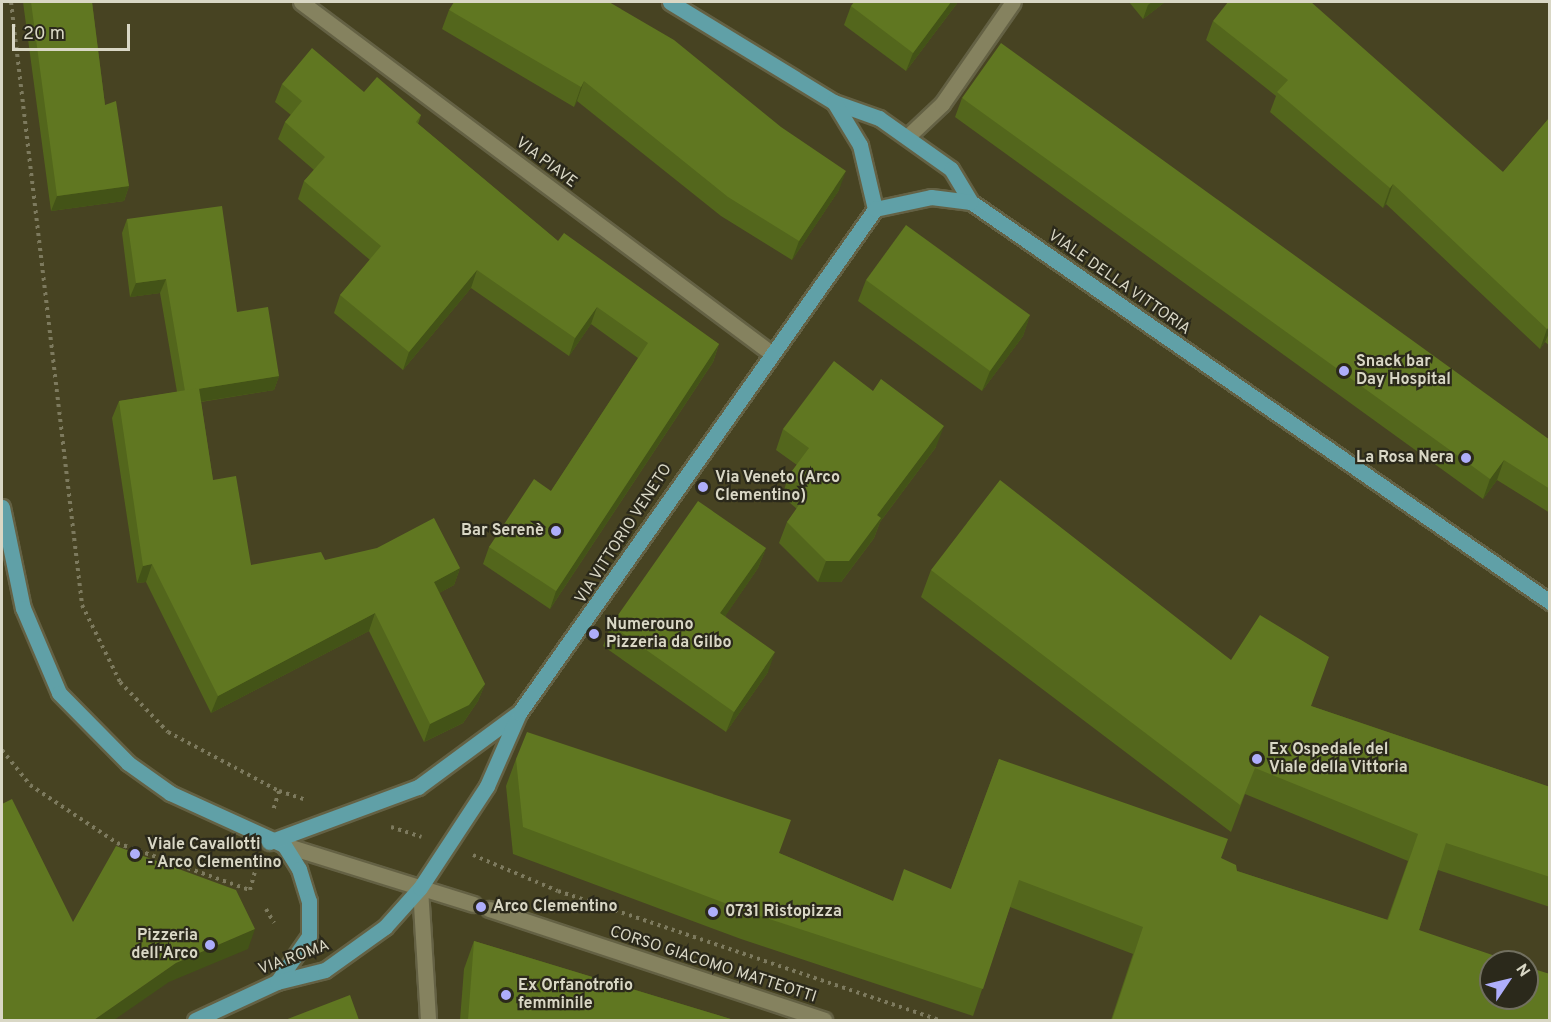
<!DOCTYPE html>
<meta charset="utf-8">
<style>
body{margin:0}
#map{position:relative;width:1551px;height:1022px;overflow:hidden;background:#474322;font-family:Overpass,sans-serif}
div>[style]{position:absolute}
.path>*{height:4px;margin-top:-2px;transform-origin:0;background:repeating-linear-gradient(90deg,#7d7a5e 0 3px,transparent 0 7.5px)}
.roads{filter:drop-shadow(2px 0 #646144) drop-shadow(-2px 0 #646144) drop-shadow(0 2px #646144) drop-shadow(0 -2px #646144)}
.minor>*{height:15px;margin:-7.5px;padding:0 7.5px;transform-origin:7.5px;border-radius:7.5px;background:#85825f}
.major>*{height:15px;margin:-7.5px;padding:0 7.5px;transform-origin:7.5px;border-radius:7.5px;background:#60a0a7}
.wall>*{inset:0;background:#53661c}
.shaded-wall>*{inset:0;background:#435317}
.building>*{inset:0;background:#607721}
.dots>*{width:16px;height:16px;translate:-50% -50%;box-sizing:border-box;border:3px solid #2b291b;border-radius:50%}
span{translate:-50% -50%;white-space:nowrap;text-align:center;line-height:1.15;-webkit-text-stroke:4.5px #2b291b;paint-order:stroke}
.street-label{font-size:16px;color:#d9d7c5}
.poi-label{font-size:16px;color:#d9d7c5;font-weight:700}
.left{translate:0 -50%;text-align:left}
.right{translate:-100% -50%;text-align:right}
.frame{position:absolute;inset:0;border:3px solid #d9d7c5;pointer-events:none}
.north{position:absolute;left:1479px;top:950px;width:60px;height:60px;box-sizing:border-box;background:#2b291b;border:2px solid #716f5f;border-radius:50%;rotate:55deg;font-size:16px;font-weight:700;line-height:24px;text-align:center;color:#d9d7c5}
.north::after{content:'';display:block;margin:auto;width:21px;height:27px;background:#aeaefb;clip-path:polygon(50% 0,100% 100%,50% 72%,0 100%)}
.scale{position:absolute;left:12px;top:24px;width:118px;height:27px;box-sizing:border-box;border:3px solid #d9d7c5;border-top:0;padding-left:8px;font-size:18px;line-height:21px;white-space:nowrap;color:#d9d7c5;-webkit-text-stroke:4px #2b291b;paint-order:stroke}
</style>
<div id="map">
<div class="path">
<div style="left:11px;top:2px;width:607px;rotate:83.28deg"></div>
<div style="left:82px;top:605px;width:86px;rotate:63.7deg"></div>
<div style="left:120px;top:682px;width:69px;rotate:46.2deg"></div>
<div style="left:168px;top:732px;width:126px;rotate:28deg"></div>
<div style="left:279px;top:791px;width:21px;rotate:107deg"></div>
<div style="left:2px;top:750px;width:45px;rotate:51.3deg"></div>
<div style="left:30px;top:785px;width:105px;rotate:33.7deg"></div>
<div style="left:117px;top:843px;width:141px;rotate:19.5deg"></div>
<div style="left:250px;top:890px;width:24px;rotate:-75deg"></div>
<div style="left:279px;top:791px;width:26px;rotate:18deg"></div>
<div style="left:391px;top:827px;width:32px;rotate:18deg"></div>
<div style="left:473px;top:855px;width:92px;rotate:23deg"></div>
<div style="left:558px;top:891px;width:403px;rotate:18.7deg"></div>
<div style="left:266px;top:909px;width:16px;rotate:60deg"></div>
</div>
<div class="roads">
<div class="minor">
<div style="left:301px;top:2px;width:587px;rotate:36.75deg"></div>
<div style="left:907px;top:137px;width:48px;rotate:-43.3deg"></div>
<div style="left:942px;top:104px;width:124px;rotate:-55.2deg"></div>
<div style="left:284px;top:845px;width:198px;rotate:17.3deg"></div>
<div style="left:420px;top:888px;width:132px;rotate:86.5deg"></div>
<div style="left:489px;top:909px;width:353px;rotate:18.3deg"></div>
</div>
<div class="major">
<div style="left:670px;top:2px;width:192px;rotate:31.4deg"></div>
<div style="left:834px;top:102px;width:48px;rotate:19.6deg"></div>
<div style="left:879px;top:118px;width:88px;rotate:35.3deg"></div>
<div style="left:951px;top:169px;width:39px;rotate:59deg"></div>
<div style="left:971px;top:202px;width:704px;rotate:34.64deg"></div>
<div style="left:834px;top:102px;width:50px;rotate:58.8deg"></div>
<div style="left:860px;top:145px;width:66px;rotate:76.8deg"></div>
<div style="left:2px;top:507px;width:103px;rotate:78.3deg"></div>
<div style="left:23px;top:608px;width:92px;rotate:67deg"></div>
<div style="left:59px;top:693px;width:98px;rotate:45.4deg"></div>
<div style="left:128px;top:763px;width:52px;rotate:35.5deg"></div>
<div style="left:170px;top:793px;width:125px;rotate:24.5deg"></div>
<div style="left:284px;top:845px;width:28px;rotate:58deg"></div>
<div style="left:299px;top:869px;width:34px;rotate:73deg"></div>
<div style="left:309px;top:901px;width:35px;rotate:90deg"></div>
<div style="left:309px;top:936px;width:56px;rotate:124.8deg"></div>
<div style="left:269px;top:842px;width:159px;rotate:-20.3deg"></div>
<div style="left:418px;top:787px;width:123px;rotate:-36.4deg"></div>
<div style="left:195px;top:1020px;width:90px;rotate:-24.9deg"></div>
<div style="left:277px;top:982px;width:49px;rotate:-14deg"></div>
<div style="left:325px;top:970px;width:74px;rotate:-35.6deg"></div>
<div style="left:385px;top:927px;width:52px;rotate:-48.1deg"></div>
<div style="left:420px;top:888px;width:122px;rotate:-56.7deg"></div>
<div style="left:487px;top:786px;width:80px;rotate:-66.3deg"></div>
<div style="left:519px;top:713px;width:617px;rotate:-54.76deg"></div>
<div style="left:875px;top:209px;width:57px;rotate:-12.1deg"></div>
<div style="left:931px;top:197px;width:40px;rotate:7.1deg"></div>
</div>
</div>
<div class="wall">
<div style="clip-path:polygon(23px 2px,92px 2px,105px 105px,129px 186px,124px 201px,51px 211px)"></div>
<div style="clip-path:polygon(958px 2px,906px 71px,844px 25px,851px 6px)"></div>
<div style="clip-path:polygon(1129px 2px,1165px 2px,1143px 19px)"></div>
<div style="clip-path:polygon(449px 10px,839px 190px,792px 260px,721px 216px,577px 101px,574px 107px,442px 29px)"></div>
<div style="clip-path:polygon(1213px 21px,1503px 172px,1550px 117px,1550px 346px,1545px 342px,1540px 349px,1386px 204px,1383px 208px,1270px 112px,1276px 96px,1206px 40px)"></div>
<div style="clip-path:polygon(282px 84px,364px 92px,421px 115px,418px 124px,558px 241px,719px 344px,713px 362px,550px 609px,483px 564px,489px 547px,551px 491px,638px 358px,591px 324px,569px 356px,471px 288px,403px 370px,334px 313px,340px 295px,370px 260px,298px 199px,304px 181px,314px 170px,278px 139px,285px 122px,291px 115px,275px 102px)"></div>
<div style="clip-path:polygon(962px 98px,1550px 440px,1550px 513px,1497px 480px,1483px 499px,955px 117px)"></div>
<div style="clip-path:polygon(127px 219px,237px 312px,279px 376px,274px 390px,201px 402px,213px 480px,251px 565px,325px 560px,460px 568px,454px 585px,439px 593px,485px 684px,478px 701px,463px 723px,424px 742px,369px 631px,211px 713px,146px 582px,137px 583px,112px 418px,119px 401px,177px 392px,160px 293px,130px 297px,122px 233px)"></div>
<div style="clip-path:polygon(866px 280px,1030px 315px,1023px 336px,982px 391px,858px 301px)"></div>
<div style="clip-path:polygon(783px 429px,936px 447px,880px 522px,874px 538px,841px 582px,818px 582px,779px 543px,787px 522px,797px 509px,782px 496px,789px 475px,797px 465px,776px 450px)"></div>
<div style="clip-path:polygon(766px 548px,758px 568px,725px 616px,768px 672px,726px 732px,603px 646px,611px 625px)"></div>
<div style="clip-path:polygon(931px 570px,1231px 660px,1311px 706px,1550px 787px,1550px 907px,1438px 870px,1419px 930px,1550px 1020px,1111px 1020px,1133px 954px,1010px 907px,973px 1016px,741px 939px,513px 854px,506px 786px,516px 759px,779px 853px,893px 901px,951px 889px,999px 759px,1221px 858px,1237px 871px,1387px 920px,1408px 861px,1245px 794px,1231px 832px,921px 597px)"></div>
<div style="clip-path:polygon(474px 941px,734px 1020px,460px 1020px,464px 969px)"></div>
</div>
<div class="shaded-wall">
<div style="clip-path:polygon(951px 2px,958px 2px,906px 71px,913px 53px)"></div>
<div style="clip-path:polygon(1152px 2px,1165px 2px,1143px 19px,1148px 5px)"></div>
<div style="clip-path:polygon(584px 81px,577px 101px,574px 107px,581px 87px)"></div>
<div style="clip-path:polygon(846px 171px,839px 190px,792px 260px,799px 241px)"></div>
<div style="clip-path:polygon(1393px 184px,1386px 204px,1383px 208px,1390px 188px)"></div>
<div style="clip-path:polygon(129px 186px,124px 201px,51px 211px,57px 196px)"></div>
<div style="clip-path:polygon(477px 270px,471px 288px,403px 370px,409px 352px)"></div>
<div style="clip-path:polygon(166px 279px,160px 293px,130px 297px,136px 283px)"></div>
<div style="clip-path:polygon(597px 307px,591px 324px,569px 356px,575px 338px)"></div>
<div style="clip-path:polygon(1030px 315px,1023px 336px,982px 391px,990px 371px)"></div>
<div style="clip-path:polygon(1550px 326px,1550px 331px,1545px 342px,1540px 349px,1547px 329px)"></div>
<div style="clip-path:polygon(719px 344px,713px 362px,550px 609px,556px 591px)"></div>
<div style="clip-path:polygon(279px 376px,274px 390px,180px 405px,185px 391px)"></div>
<div style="clip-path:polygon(944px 426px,936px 447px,880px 522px,874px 538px,841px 582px,818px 582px,826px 561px,877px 515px)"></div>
<div style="clip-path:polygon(1504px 460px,1497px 480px,1483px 499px,1490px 479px)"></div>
<div style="clip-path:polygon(766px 548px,758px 568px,713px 634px,720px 613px)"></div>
<div style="clip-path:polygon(152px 564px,146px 582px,137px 583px,143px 566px)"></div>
<div style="clip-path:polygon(460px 568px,454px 585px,428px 599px,434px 582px)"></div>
<div style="clip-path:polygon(375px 613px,369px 631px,211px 713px,218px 696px)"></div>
<div style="clip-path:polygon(775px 652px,768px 672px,726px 732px,734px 712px)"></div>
<div style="clip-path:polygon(485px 684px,478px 701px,463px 723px,424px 742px,430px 724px)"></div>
<div style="clip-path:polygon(255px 929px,248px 949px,169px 982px,114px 1020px,94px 1020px,176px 963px)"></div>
</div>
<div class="building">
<div style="clip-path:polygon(31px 2px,92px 2px,105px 105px,116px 101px,129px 186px,57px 196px)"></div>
<div style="clip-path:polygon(454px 2px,609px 2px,674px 40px,781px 127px,846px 171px,799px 241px,728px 197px,584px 81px,581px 87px,449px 10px)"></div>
<div style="clip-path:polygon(854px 2px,951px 2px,913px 53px,851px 6px)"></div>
<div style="clip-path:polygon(1228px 2px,1311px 2px,1503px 172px,1550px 117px,1550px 326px,1547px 329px,1393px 184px,1390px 188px,1277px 92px,1288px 80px,1213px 21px)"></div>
<div style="clip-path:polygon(1001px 43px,1550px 440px,1550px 489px,1504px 460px,1490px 479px,962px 98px)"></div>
<div style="clip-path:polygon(312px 48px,364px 92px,377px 77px,421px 115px,416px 122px,558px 241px,564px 233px,719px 344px,556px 591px,489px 547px,534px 479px,551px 491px,648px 343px,597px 307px,575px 338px,477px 270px,409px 352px,340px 295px,381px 246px,304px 181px,325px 157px,285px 122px,302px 101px,282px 84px)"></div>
<div style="clip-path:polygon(222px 206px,237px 312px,268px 307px,279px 376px,185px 391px,166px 279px,136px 283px,127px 219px)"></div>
<div style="clip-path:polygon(906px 225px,1030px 315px,990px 371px,866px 280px)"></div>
<div style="clip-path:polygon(834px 361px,873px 391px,881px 379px,944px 426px,877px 515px,881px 518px,849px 561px,826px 561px,787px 522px,808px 492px,789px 475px,809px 448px,783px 429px)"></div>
<div style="clip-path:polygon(199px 388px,213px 480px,236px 476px,251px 565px,321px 552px,325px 560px,377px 548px,434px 518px,460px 568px,434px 582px,485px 684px,469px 705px,430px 724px,375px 613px,218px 696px,152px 564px,143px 566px,119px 401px)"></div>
<div style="clip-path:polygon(1000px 480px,1231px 660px,1260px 615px,1329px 657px,1311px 706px,1550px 787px,1550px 877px,1446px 843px,1419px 930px,1513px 962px,1491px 962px,1491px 998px,1527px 998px,1527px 967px,1550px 974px,1550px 1020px,1112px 1020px,1143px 927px,1019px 880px,983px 989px,751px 913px,523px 827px,516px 759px,527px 732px,791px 820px,779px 853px,893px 901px,904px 869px,951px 889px,999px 759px,1228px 839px,1221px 858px,1236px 865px,1237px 871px,1388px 920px,1418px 834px,1255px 768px,1240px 805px,931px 570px)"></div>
<div style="clip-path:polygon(698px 501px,766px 548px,720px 613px,775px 652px,734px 712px,611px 625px)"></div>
<div style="clip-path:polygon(12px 799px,73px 922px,116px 846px,236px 890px,255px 929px,176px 963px,94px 1020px,2px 1020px,2px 804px)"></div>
<div style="clip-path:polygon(474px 941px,734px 1020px,468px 1020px)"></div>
<div style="clip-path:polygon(350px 995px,359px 1020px,285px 1020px)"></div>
</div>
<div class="dots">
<div style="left:1344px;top:371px;background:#aeaefb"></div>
<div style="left:1466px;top:458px;background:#aeaefb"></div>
<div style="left:703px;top:487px;background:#aeaefb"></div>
<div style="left:556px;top:531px;background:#aeaefb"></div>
<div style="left:594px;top:634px;background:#aeaefb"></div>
<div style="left:1257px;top:759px;background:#aeaefb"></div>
<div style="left:135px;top:854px;background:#aeaefb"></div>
<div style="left:481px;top:907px;background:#aeaefb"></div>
<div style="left:713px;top:912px;background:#aeaefb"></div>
<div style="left:210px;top:945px;background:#aeaefb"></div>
<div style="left:506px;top:995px;background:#aeaefb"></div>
</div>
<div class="street-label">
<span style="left:546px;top:163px;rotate:37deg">VIA PIAVE</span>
<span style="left:1119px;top:283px;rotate:35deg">VIALE DELLA VITTORIA</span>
<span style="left:624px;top:534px;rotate:-57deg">VIA VITTORIO VENETO</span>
<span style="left:294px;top:958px;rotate:-20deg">VIA ROMA</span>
<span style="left:713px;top:965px;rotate:18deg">CORSO GIACOMO MATTEOTTI</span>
</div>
<div class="poi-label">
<span class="left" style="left:1356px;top:371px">Snack bar<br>Day Hospital</span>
<span class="right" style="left:1454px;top:458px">La Rosa Nera</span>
<span class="left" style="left:715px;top:487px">Via Veneto (Arco<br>Clementino)</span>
<span class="right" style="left:544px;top:531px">Bar Serenè</span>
<span class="left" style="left:606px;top:634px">Numerouno<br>Pizzeria da Gilbo</span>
<span class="left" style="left:1269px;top:759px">Ex Ospedale del<br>Viale della Vittoria</span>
<span class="left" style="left:147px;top:854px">Viale Cavallotti<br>- Arco Clementino</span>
<span class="left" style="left:493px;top:907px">Arco Clementino</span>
<span class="left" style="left:725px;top:912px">0731 Ristopizza</span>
<span class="right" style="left:198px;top:945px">Pizzeria<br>dell'Arco</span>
<span class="left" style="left:518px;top:995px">Ex Orfanotrofio<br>femminile</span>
</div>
<div class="frame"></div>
<div class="north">N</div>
<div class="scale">20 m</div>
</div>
